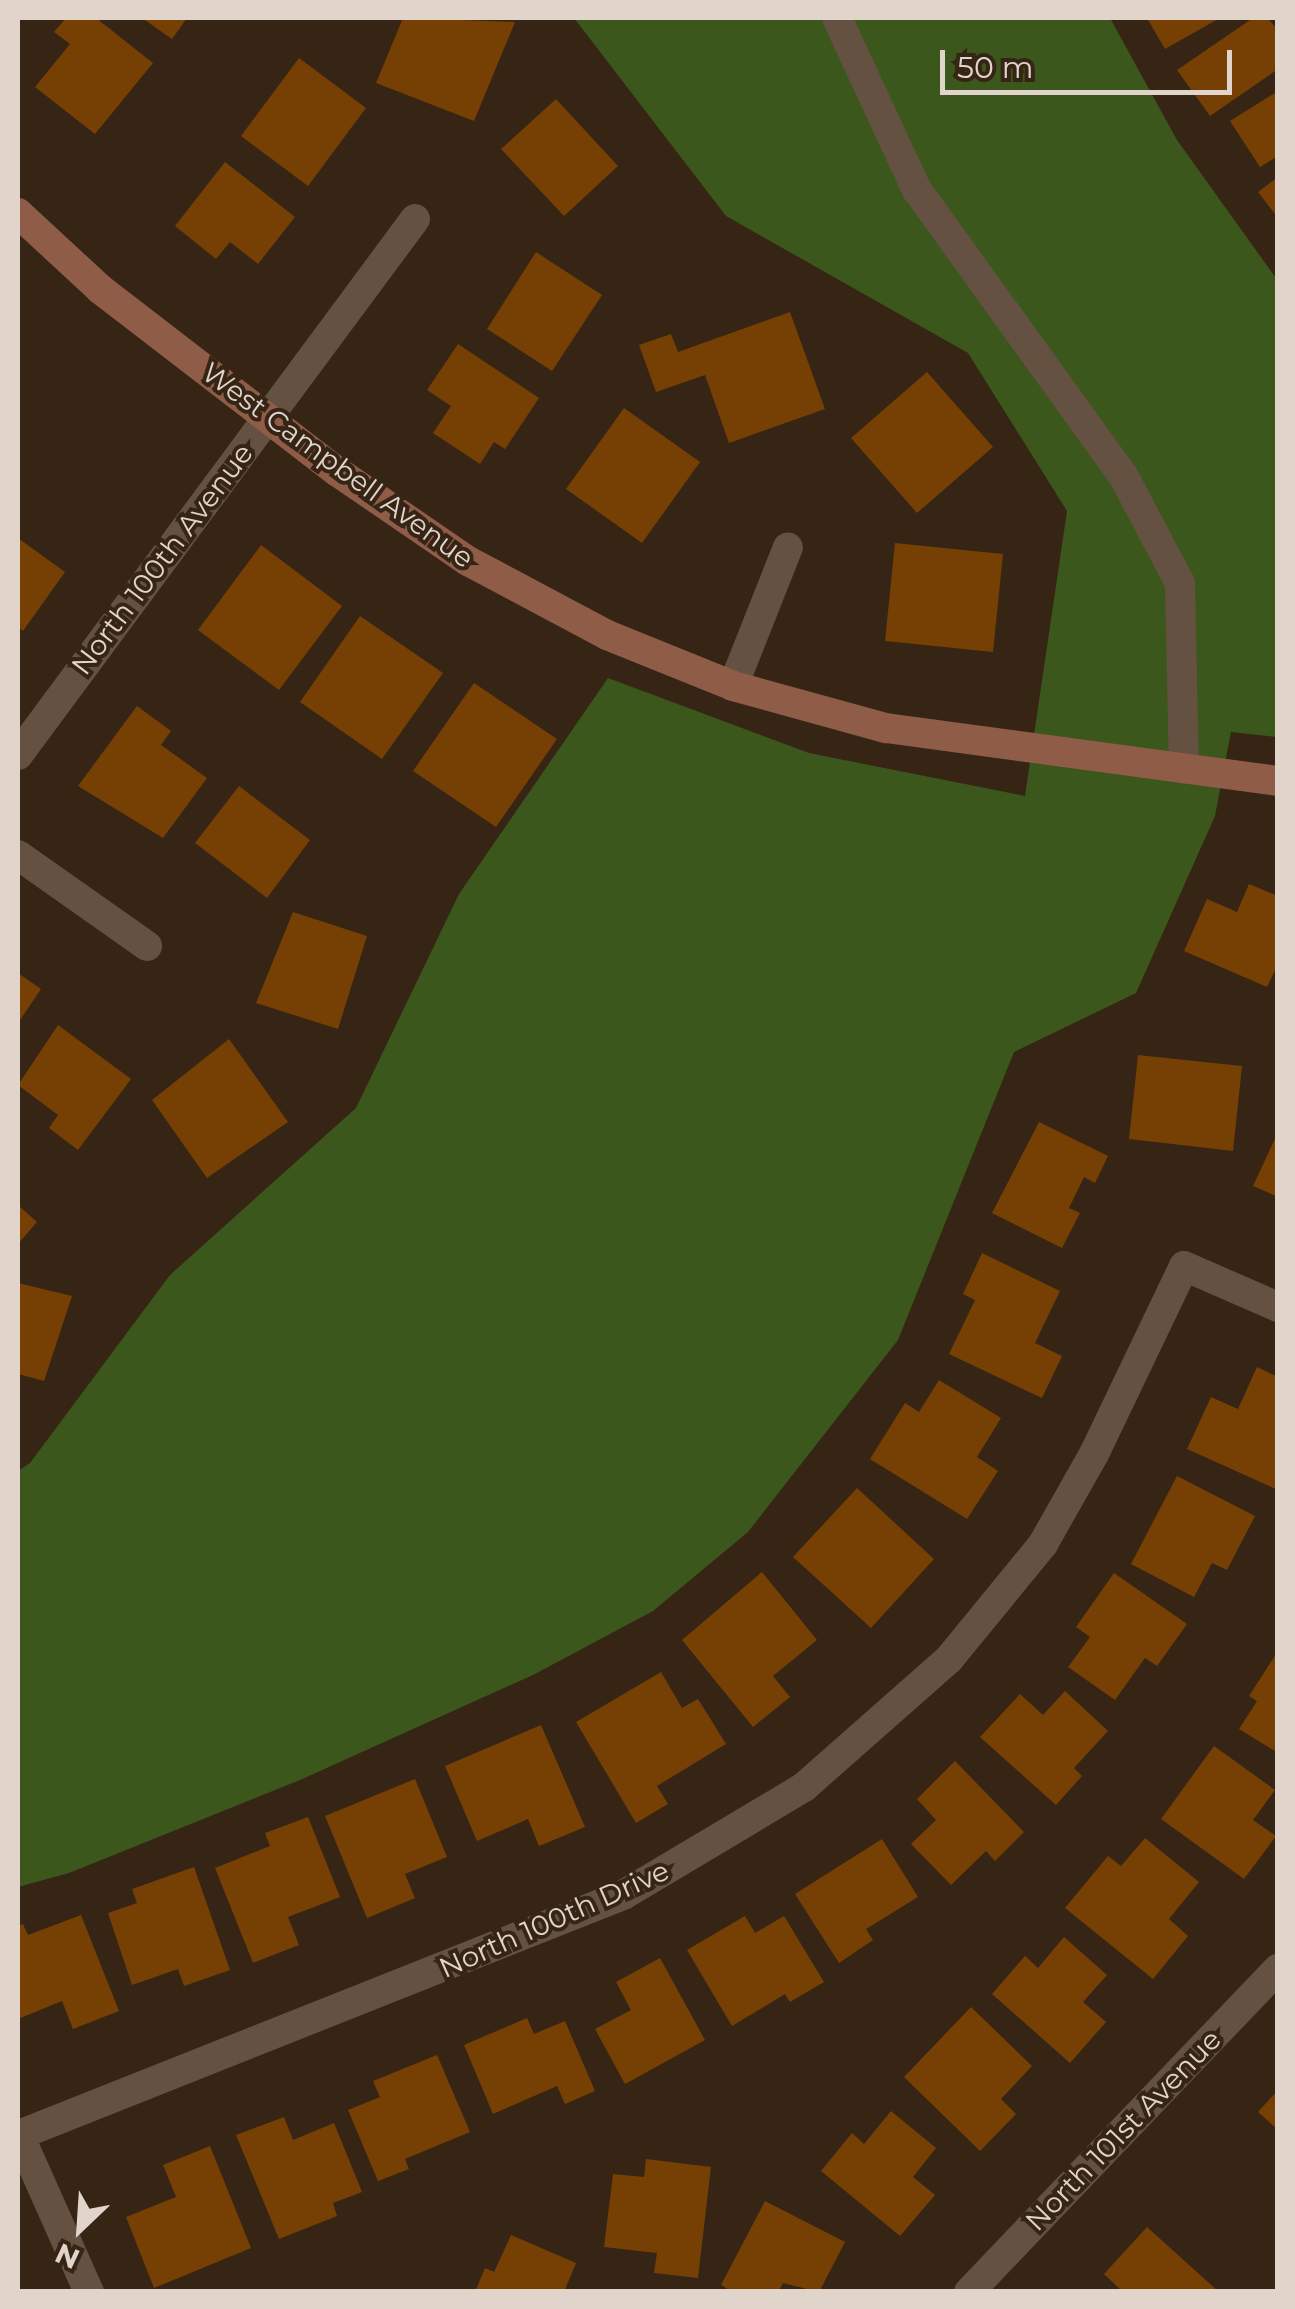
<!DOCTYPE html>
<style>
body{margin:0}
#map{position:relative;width:1295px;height:2309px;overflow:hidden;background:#362415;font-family:Montserrat,sans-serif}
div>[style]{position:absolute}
.green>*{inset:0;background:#3b571b}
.building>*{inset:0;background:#764004}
.street>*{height:30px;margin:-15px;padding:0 15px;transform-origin:15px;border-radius:15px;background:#655141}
.secondary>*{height:30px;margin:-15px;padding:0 15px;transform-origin:15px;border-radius:15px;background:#8f5c48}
span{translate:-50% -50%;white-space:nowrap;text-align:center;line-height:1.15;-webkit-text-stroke:8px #362415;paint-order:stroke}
.street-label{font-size:28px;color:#e0d4cb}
.frame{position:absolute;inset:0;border:20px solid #e0d4cb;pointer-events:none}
.north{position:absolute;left:30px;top:2179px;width:100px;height:100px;-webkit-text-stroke:8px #362415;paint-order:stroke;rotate:205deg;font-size:28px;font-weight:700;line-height:40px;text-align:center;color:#e0d4cb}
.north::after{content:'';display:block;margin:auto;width:35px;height:45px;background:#e0d4cb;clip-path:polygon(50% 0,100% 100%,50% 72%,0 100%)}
.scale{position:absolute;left:940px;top:50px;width:292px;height:45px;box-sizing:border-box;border:5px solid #e0d4cb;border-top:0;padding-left:12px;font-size:30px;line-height:35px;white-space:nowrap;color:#e0d4cb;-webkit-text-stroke:8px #362415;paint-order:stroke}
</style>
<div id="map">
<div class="green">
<div style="clip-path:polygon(574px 18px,1110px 18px,1177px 140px,1278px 281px,1277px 737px,1231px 732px,1215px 816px,1136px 993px,1014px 1052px,898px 1340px,748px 1532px,653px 1611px,533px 1675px,300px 1780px,69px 1873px,18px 1887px,18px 1471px,30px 1463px,170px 1275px,356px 1108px,459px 894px,608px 678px,809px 753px,1025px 796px,1067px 511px,968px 353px,726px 216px)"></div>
</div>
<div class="building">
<div style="clip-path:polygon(66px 18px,96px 18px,153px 63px,95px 134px,35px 87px,70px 44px,54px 32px)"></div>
<div style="clip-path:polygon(142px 18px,187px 18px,172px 39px)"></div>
<div style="clip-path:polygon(403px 18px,515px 22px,474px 121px,376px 83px)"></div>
<div style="clip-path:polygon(1147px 18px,1220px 18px,1165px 49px)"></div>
<div style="clip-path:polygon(1253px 18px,1268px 18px,1278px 31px,1278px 69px,1210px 116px,1177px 70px)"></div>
<div style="clip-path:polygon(299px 58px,366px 108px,308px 186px,241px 136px)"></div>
<div style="clip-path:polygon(1278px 91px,1278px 156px,1260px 167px,1230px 121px)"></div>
<div style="clip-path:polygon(556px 99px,618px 166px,564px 216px,501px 149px)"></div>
<div style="clip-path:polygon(225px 162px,295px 217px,258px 264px,230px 242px,216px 259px,175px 226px)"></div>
<div style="clip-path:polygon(1278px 177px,1278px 218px,1258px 192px)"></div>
<div style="clip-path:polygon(536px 252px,602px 295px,552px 371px,487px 329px)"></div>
<div style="clip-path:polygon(790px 312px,825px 409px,729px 443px,705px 375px,656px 392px,639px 345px,671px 334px,678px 352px)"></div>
<div style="clip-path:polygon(458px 344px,539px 398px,505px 449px,494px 442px,480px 464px,433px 433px,451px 406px,427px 390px)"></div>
<div style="clip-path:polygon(927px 372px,993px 447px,917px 513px,851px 438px)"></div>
<div style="clip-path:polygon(624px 408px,700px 462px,642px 543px,566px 489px)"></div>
<div style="clip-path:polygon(18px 538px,65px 572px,23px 631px,18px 627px)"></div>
<div style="clip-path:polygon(895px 543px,1003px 554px,993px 652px,885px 641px)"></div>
<div style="clip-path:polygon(261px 545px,342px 606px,279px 690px,198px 630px)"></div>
<div style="clip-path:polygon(360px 616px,443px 673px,382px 759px,300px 702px)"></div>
<div style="clip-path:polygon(474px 683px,557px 739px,496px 827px,413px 771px)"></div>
<div style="clip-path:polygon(137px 706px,171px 731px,161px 745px,207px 778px,163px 838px,78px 786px)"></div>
<div style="clip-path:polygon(239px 786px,310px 840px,267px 898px,195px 843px)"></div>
<div style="clip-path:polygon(1249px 884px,1278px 896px,1278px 964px,1267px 987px,1184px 951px,1207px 899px,1237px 912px)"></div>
<div style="clip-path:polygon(293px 912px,367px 936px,338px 1029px,256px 1003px)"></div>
<div style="clip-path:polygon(18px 973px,41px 989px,18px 1023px)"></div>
<div style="clip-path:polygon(58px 1025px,131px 1079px,78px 1150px,49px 1128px,58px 1115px,18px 1085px)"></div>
<div style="clip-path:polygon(229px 1039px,288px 1122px,207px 1178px,152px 1100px)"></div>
<div style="clip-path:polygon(1138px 1055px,1242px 1066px,1233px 1151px,1129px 1139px)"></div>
<div style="clip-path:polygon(1039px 1122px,1108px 1156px,1095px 1183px,1084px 1177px,1069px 1208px,1080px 1213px,1062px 1248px,992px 1213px)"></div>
<div style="clip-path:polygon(1278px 1132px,1278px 1197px,1253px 1186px)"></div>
<div style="clip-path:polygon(18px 1205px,37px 1222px,18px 1244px)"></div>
<div style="clip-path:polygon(982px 1253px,1060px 1291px,1035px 1343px,1062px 1356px,1042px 1398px,949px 1354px,975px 1300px,963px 1294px)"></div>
<div style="clip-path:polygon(18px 1283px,72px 1296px,44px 1381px,18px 1374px)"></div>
<div style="clip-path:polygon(1257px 1367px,1278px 1377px,1278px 1490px,1187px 1449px,1211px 1397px,1238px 1409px)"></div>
<div style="clip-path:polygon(939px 1380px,1001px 1418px,977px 1457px,998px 1471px,967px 1519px,870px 1459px,905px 1403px,919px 1412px)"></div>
<div style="clip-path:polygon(1177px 1476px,1255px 1516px,1227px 1570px,1212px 1563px,1194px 1597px,1131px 1564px)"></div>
<div style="clip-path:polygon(857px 1488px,934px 1559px,871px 1628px,793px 1557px)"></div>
<div style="clip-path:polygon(762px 1572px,817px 1640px,773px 1676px,790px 1697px,753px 1727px,682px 1640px)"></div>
<div style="clip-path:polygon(1114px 1573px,1187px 1624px,1157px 1666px,1145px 1658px,1115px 1700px,1068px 1667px,1090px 1637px,1076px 1627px)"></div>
<div style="clip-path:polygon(1278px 1651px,1278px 1753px,1239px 1729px,1257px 1701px,1249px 1696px)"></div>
<div style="clip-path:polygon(661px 1672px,682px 1708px,698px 1699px,726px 1744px,657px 1786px,668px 1804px,636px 1823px,576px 1722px)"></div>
<div style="clip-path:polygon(1065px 1691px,1108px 1731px,1074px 1768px,1082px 1776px,1056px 1805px,980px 1737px,1020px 1694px,1043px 1715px)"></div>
<div style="clip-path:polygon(541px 1725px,585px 1827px,539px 1846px,528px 1819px,477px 1841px,445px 1766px)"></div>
<div style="clip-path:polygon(1214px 1746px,1275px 1790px,1253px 1820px,1276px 1836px,1244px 1879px,1161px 1819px)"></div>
<div style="clip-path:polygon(955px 1761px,1024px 1832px,995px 1861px,986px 1851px,951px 1885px,911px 1844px,936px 1820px,917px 1799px)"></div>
<div style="clip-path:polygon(415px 1779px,447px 1857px,405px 1874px,415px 1898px,367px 1918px,325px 1816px)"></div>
<div style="clip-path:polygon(308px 1817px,340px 1897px,288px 1917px,299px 1945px,253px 1963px,215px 1868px,270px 1846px,265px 1833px)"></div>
<div style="clip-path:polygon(1145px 1838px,1199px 1882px,1169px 1919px,1188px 1936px,1153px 1979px,1065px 1908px,1108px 1856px,1121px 1866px)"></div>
<div style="clip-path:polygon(882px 1839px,918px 1897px,866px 1929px,873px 1940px,839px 1963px,795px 1894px)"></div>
<div style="clip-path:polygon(194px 1867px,230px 1970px,184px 1986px,178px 1969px,132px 1985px,108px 1913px,137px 1903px,132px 1889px)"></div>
<div style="clip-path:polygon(81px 1915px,119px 2011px,73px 2029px,62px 2001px,18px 2019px,18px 1926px,23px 1924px,28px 1935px)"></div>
<div style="clip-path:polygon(745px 1916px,755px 1933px,784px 1916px,824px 1982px,790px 2002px,785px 1994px,732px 2026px,687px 1950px)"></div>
<div style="clip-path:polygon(1064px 1937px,1107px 1975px,1083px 2002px,1106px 2022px,1070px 2063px,992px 1994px,1025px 1956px,1038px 1968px)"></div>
<div style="clip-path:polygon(660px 1958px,705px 2040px,625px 2084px,595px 2029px,631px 2010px,616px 1982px)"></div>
<div style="clip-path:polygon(971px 2007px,1032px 2066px,1001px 2099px,1016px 2114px,980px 2151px,904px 2077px)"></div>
<div style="clip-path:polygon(527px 2018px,534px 2034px,565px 2021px,595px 2091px,565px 2104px,557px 2086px,493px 2114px,464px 2045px)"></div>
<div style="clip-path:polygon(437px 2055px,470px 2132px,405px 2159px,409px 2169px,378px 2181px,348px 2110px,380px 2097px,373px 2081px)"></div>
<div style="clip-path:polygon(1278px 2090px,1278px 2130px,1258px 2112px)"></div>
<div style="clip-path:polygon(891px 2111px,936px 2148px,913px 2177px,935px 2195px,900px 2236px,821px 2171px,852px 2133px,864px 2144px)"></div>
<div style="clip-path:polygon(284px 2117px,293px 2140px,334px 2123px,362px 2192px,333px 2203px,337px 2216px,279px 2239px,236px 2135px)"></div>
<div style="clip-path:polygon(210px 2146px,251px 2248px,154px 2288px,126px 2217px,176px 2197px,163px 2165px)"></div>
<div style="clip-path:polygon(646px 2159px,711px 2167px,698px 2278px,654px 2273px,657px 2253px,604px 2247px,613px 2174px,644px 2177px)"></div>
<div style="clip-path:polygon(765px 2201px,845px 2242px,819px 2292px,783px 2283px,778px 2292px,733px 2292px,721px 2285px)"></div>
<div style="clip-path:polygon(1147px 2227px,1219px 2292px,1123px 2292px,1104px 2274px)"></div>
<div style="clip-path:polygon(511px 2235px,576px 2263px,564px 2292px,475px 2292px,485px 2268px,494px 2272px)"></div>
</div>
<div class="street">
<div style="left:837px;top:18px;width:190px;rotate:65.1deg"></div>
<div style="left:917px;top:190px;width:354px;rotate:54.2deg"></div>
<div style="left:1124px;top:477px;width:120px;rotate:62.2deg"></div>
<div style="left:1180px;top:583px;width:186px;rotate:88.8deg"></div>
<div style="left:733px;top:686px;width:149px;rotate:-68.4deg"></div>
<div style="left:18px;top:755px;width:667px;rotate:-53.47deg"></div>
<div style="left:18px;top:855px;width:158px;rotate:35.2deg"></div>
<div style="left:89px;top:2292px;width:172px;rotate:-114deg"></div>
<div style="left:19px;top:2135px;width:650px;rotate:-21.67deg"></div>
<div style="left:623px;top:1895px;width:211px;rotate:-30.8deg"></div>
<div style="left:804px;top:1787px;width:193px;rotate:-41.4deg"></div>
<div style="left:949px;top:1659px;width:149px;rotate:-50.7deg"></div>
<div style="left:1043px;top:1544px;width:103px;rotate:-60.5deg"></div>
<div style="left:1094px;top:1454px;width:208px;rotate:-64.4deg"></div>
<div style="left:1184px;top:1266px;width:103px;rotate:23.6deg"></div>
<div style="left:969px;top:2292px;width:447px;rotate:-46.3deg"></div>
</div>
<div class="secondary">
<div style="left:18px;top:213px;width:112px;rotate:42.8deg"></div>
<div style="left:100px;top:289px;width:300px;rotate:37.6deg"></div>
<div style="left:338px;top:472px;width:158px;rotate:34.4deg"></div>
<div style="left:468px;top:561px;width:157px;rotate:28deg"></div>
<div style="left:607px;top:635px;width:136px;rotate:22deg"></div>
<div style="left:733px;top:686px;width:159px;rotate:15.4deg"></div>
<div style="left:886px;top:728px;width:396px;rotate:7.7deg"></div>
</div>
<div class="street-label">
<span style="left:338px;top:465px;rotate:36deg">West Campbell Avenue</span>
<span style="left:162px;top:559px;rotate:-53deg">North 100th Avenue</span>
<span style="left:554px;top:1919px;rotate:-24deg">North 100th Drive</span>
<span style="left:1123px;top:2130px;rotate:-46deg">North 101st Avenue</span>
</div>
<div class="frame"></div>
<div class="north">N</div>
<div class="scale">50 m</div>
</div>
